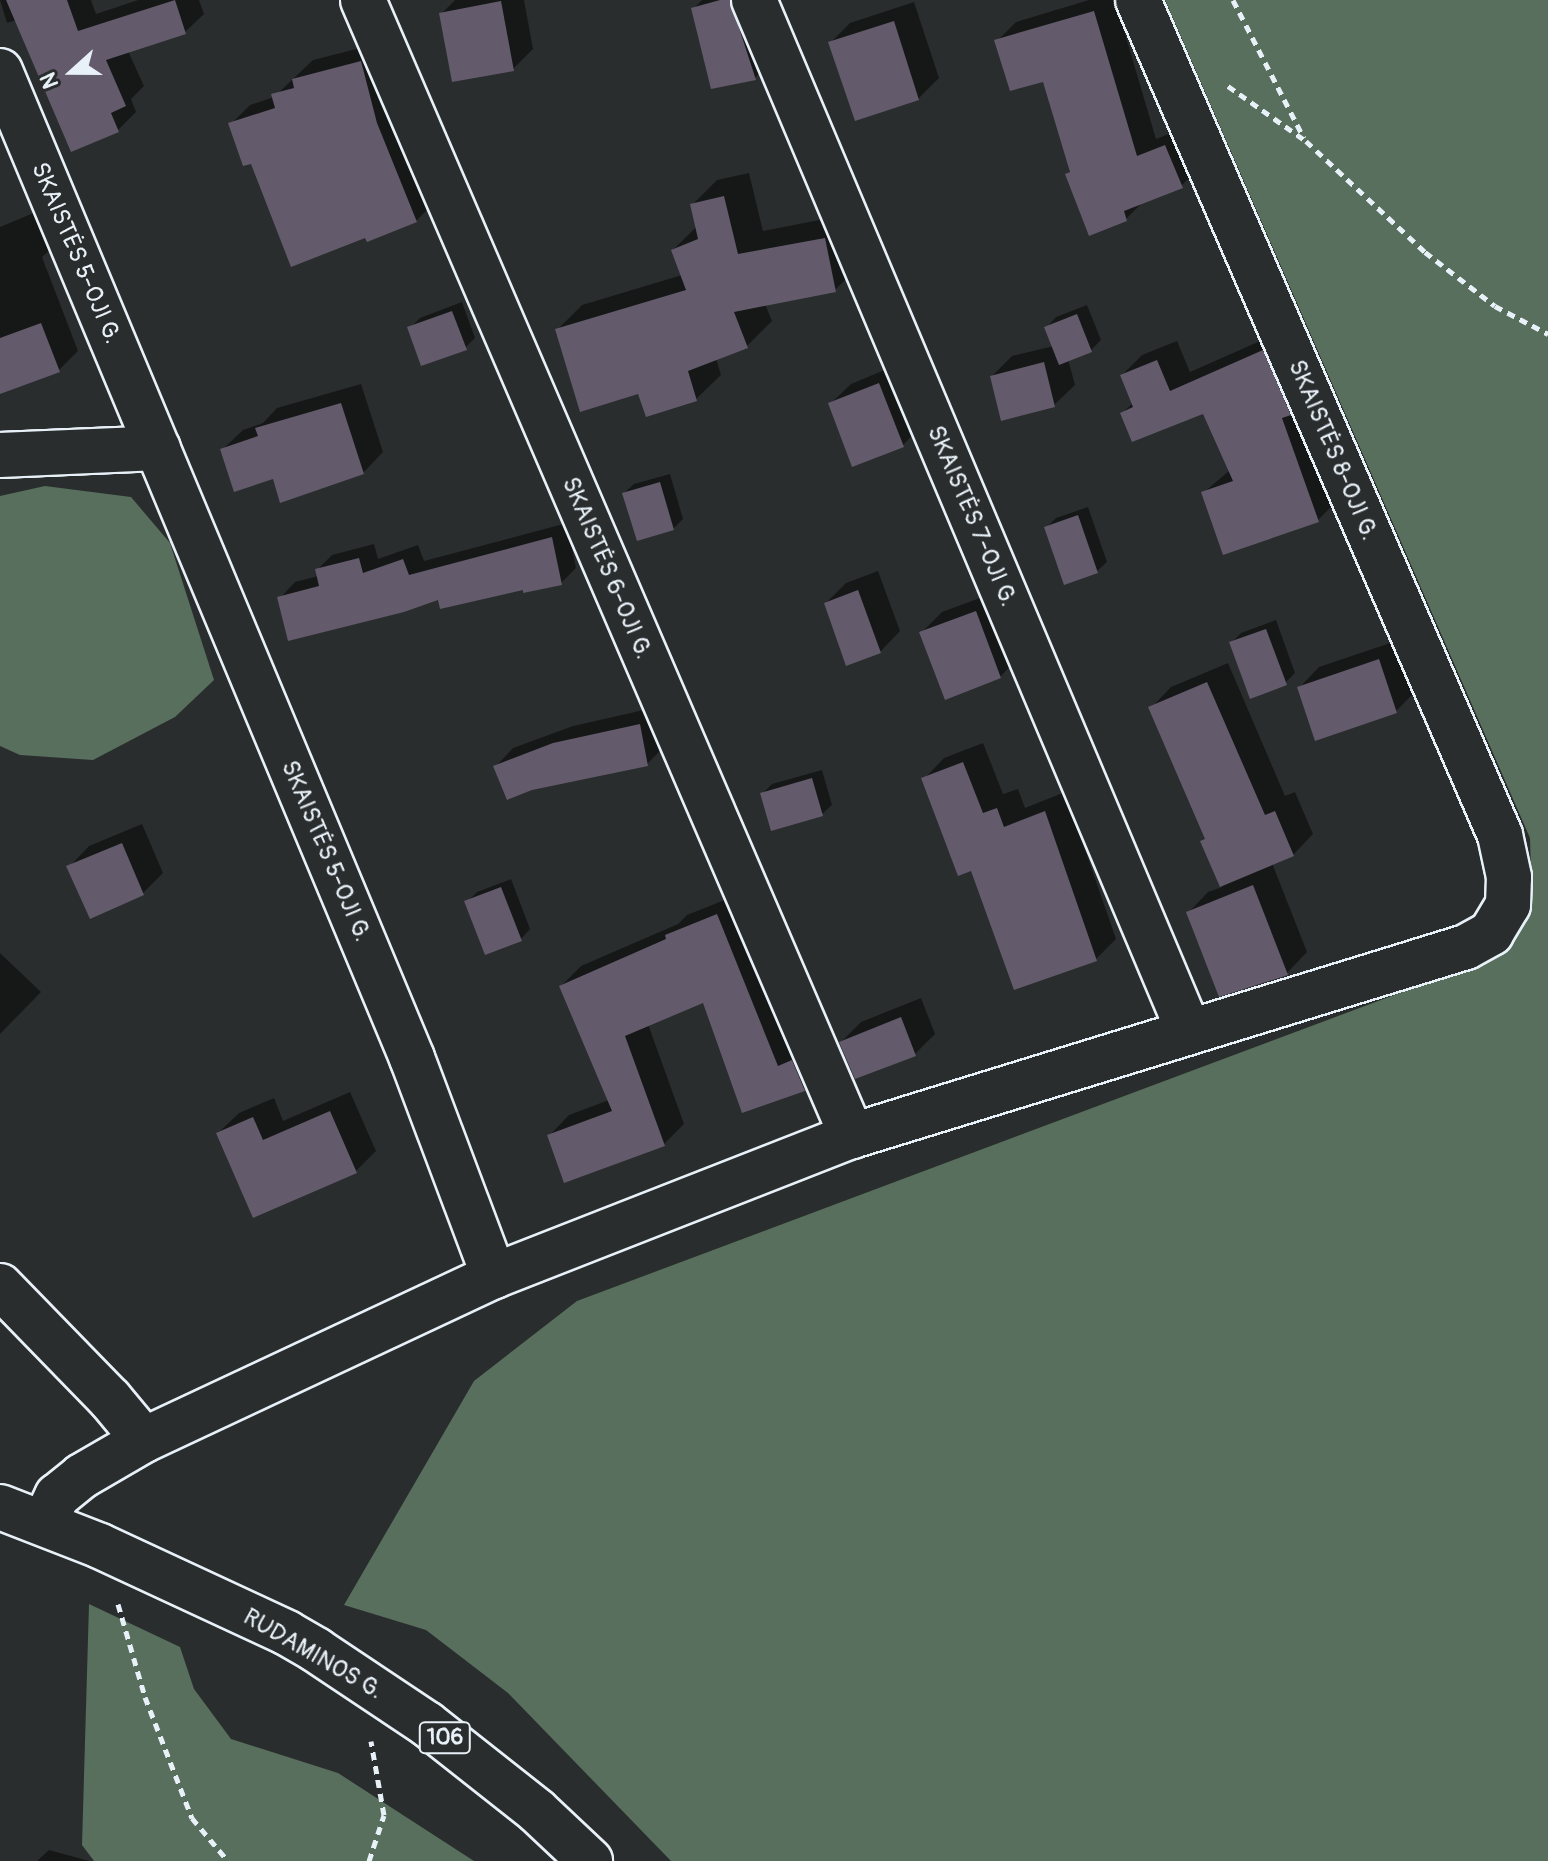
<!DOCTYPE html>
<meta charset="utf-8">
<style>
body{margin:0}
#map{position:relative;width:1548px;height:1861px;overflow:hidden;background:#2a2d2e;font-family:Pangolin,sans-serif}
div>[style]{position:absolute}
.green>*{inset:0;background:#576f5c}
.shadow>*{inset:0;background:#0007}
.building>*{inset:0;background:#635a6b}
.path>*{height:5px;margin-top:-2.5px;transform-origin:0;background:repeating-linear-gradient(90deg,#e8f1f8 0 8px,transparent 0 14px)}
.roads{filter:drop-shadow(2px 0 #e8f1f8) drop-shadow(-2px 0 #e8f1f8) drop-shadow(0 2px #e8f1f8) drop-shadow(0 -2px #e8f1f8)}
.minor>*{height:44px;margin:-22px;padding:0 22px;transform-origin:22px;border-radius:22px;background:#2a2d2e}
.major>*{height:44px;margin:-22px;padding:0 22px;transform-origin:22px;border-radius:22px;background:#2a2d2e}
span{translate:-50% -50%;white-space:nowrap;text-align:center;line-height:1.15;-webkit-text-stroke:6px #2a2d2e;paint-order:stroke}
.shield-label span{padding:2px 6px;background:#2a2d2e;border:2px solid;border-radius:6px;-webkit-text-stroke-width:0}
.shield-label{font-size:22px;color:#e8f1f8;font-weight:700}
.street-label{font-size:24px;color:#e8f1f8}
.north{position:absolute;left:32px;top:32px;width:80px;height:80px;-webkit-text-stroke:6px #2a2d2e;paint-order:stroke;rotate:249deg;font-size:22px;font-weight:700;line-height:32px;text-align:center;color:#e8f1f8}
.north::after{content:'';display:block;margin:auto;width:28px;height:36px;background:#e8f1f8;clip-path:polygon(50% 0,100% 100%,50% 72%,0 100%)}
</style>
<div id="map">
<div class="green">
<div style="clip-path:polygon(1165px 0,1548px 0,1548px 1861px,671px 1861px,508px 1693px,426px 1630px,344px 1605px,474px 1381px,577px 1301px,1485px 961px,1532px 905px,1530px 838px)"></div>
<div style="clip-path:polygon(45px 486px,131px 497px,170px 543px,214px 680px,175px 717px,93px 760px,20px 755px,0 746px,0 496px)"></div>
<div style="clip-path:polygon(89px 1604px,180px 1647px,194px 1689px,231px 1739px,338px 1773px,474px 1861px,94px 1861px,82px 1845px)"></div>
</div>
<div class="shadow">
<div style="clip-path:polygon(0 0,91px 0,96px 14px,138px 0,199px 0,204px 14px,185px 32px,128px 51px,144px 86px,131px 99px,136px 112px,118px 130px,17px 20px,7px 23px)"></div>
<div style="clip-path:polygon(455px 0,524px 0,533px 49px,513px 69px,442px 13px)"></div>
<div style="clip-path:polygon(702px 0,742px 0,764px 68px,755px 78px,693px 9px)"></div>
<div style="clip-path:polygon(1089px 0,1115px 0,1156px 139px,1184px 128px,1200px 168px,1181px 186px,1144px 201px,1126px 219px,1067px 174px,1071px 170px,1045px 79px,997px 41px,1016px 22px)"></div>
<div style="clip-path:polygon(914px 2px,939px 78px,918px 99px,830px 43px,850px 23px)"></div>
<div style="clip-path:polygon(380px 43px,435px 202px,416px 221px,252px 161px,231px 124px,250px 105px,274px 97px,313px 60px)"></div>
<div style="clip-path:polygon(749px 173px,763px 231px,850px 214px,860px 265px,835px 290px,765px 304px,772px 321px,747px 346px,716px 358px,721px 375px,696px 399px,640px 391px,557px 330px,582px 305px,682px 275px,673px 250px,697px 226px,692px 205px,717px 180px)"></div>
<div style="clip-path:polygon(55px 204px,68px 235px,42px 257px,78px 351px,59px 370px,0 392px,0 227px)"></div>
<div style="clip-path:polygon(462px 302px,475px 338px,465px 348px,410px 328px,420px 318px)"></div>
<div style="clip-path:polygon(1087px 305px,1101px 340px,1091px 350px,1068px 359px,1075px 385px,1054px 405px,992px 376px,1012px 356px,1054px 346px,1047px 327px,1056px 317px)"></div>
<div style="clip-path:polygon(1283px 331px,1338px 500px,1318px 520px,1203px 493px,1230px 470px,1204px 411px,1122px 413px,1133px 403px,1122px 375px,1142px 355px,1177px 341px,1190px 372px)"></div>
<div style="clip-path:polygon(899px 364px,923px 424px,903px 445px,830px 404px,851px 384px)"></div>
<div style="clip-path:polygon(361px 384px,383px 452px,363px 473px,274px 477px,222px 450px,243px 430px,263px 423px,277px 408px)"></div>
<div style="clip-path:polygon(670px 474px,683px 519px,673px 529px,624px 493px,634px 484px)"></div>
<div style="clip-path:polygon(1088px 507px,1107px 562px,1097px 571px,1046px 528px,1056px 518px)"></div>
<div style="clip-path:polygon(567px 523px,576px 568px,561px 583px,439px 597px,280px 598px,295px 582px,318px 576px,317px 570px,332px 555px,374px 544px,378px 559px,418px 545px,424px 561px)"></div>
<div style="clip-path:polygon(878px 571px,900px 631px,880px 652px,826px 603px,846px 583px)"></div>
<div style="clip-path:polygon(996px 592px,1020px 656px,1000px 677px,921px 633px,942px 612px)"></div>
<div style="clip-path:polygon(1276px 620px,1295px 673px,1285px 683px,1231px 643px,1241px 633px)"></div>
<div style="clip-path:polygon(1399px 640px,1416px 691px,1396px 711px,1299px 688px,1319px 667px)"></div>
<div style="clip-path:polygon(1228px 663px,1285px 796px,1295px 792px,1313px 834px,1293px 855px,1272px 863px,1307px 952px,1287px 973px,1188px 913px,1208px 892px,1222px 887px,1203px 841px,1207px 837px,1151px 708px,1171px 687px)"></div>
<div style="clip-path:polygon(657px 707px,665px 746px,647px 764px,496px 766px,513px 748px,573px 726px)"></div>
<div style="clip-path:polygon(983px 743px,1003px 794px,1018px 789px,1025px 808px,1065px 792px,1116px 939px,1096px 959px,973px 868px,924px 779px,944px 758px)"></div>
<div style="clip-path:polygon(822px 770px,832px 805px,822px 814px,762px 794px,772px 784px)"></div>
<div style="clip-path:polygon(142px 824px,163px 873px,143px 893px,69px 867px,89px 846px)"></div>
<div style="clip-path:polygon(511px 879px,530px 929px,521px 939px,467px 902px,477px 892px)"></div>
<div style="clip-path:polygon(737px 895px,825px 1069px,804px 1089px,743px 1111px,704px 1000px,648px 1024px,684px 1124px,664px 1144px,549px 1136px,569px 1115px,609px 1100px,561px 986px,581px 966px,678px 924px,687px 915px)"></div>
<div style="clip-path:polygon(0 953px,41px 992px,0 1034px)"></div>
<div style="clip-path:polygon(921px 998px,935px 1034px,915px 1054px,841px 1042px,861px 1022px)"></div>
<div style="clip-path:polygon(350px 1092px,376px 1151px,356px 1171px,218px 1133px,239px 1113px,274px 1098px,283px 1121px)"></div>
<div style="clip-path:polygon(49px 1850px,89px 1861px,37px 1861px)"></div>
</div>
<div class="building">
<div style="clip-path:polygon(6px 0,67px 0,78px 31px,175px 0,186px 34px,106px 60px,126px 106px,111px 113px,119px 132px,71px 152px)"></div>
<div style="clip-path:polygon(720px 0,730px 0,756px 80px,711px 89px,691px 8px)"></div>
<div style="clip-path:polygon(501px 1px,514px 71px,452px 82px,439px 13px)"></div>
<div style="clip-path:polygon(1094px 11px,1137px 156px,1165px 145px,1183px 188px,1124px 211px,1127px 221px,1089px 236px,1065px 174px,1070px 172px,1043px 82px,1010px 91px,994px 40px)"></div>
<div style="clip-path:polygon(894px 21px,919px 100px,855px 121px,828px 42px)"></div>
<div style="clip-path:polygon(361px 61px,377px 123px,417px 222px,367px 242px,365px 238px,291px 267px,251px 164px,243px 166px,228px 123px,275px 108px,271px 94px,294px 88px,292px 79px)"></div>
<div style="clip-path:polygon(724px 196px,738px 254px,825px 238px,836px 292px,734px 312px,748px 348px,688px 371px,697px 401px,646px 417px,638px 394px,580px 412px,555px 329px,686px 290px,671px 250px,698px 239px,690px 204px)"></div>
<div style="clip-path:polygon(452px 311px,467px 350px,421px 366px,407px 327px)"></div>
<div style="clip-path:polygon(1077px 314px,1092px 352px,1059px 365px,1044px 327px)"></div>
<div style="clip-path:polygon(41px 323px,60px 372px,0 394px,0 338px)"></div>
<div style="clip-path:polygon(1263px 350px,1291px 415px,1282px 418px,1319px 522px,1223px 555px,1201px 492px,1233px 481px,1203px 414px,1132px 442px,1120px 413px,1133px 407px,1120px 375px,1157px 360px,1170px 391px)"></div>
<div style="clip-path:polygon(1044px 362px,1055px 407px,1001px 421px,990px 376px)"></div>
<div style="clip-path:polygon(879px 383px,904px 447px,852px 467px,828px 403px)"></div>
<div style="clip-path:polygon(341px 403px,364px 474px,280px 503px,273px 479px,234px 492px,220px 449px,258px 436px,255px 428px)"></div>
<div style="clip-path:polygon(660px 482px,674px 530px,637px 541px,622px 493px)"></div>
<div style="clip-path:polygon(1078px 515px,1098px 573px,1064px 585px,1044px 527px)"></div>
<div style="clip-path:polygon(552px 537px,562px 585px,523px 593px,523px 590px,440px 609px,438px 600px,404px 612px,288px 641px,277px 597px,319px 586px,315px 569px,359px 558px,363px 573px,403px 559px,409px 575px)"></div>
<div style="clip-path:polygon(858px 590px,881px 653px,846px 666px,824px 603px)"></div>
<div style="clip-path:polygon(976px 611px,1001px 678px,945px 700px,919px 632px)"></div>
<div style="clip-path:polygon(1266px 629px,1287px 685px,1250px 699px,1229px 642px)"></div>
<div style="clip-path:polygon(1379px 659px,1397px 713px,1315px 741px,1297px 687px)"></div>
<div style="clip-path:polygon(1207px 682px,1265px 815px,1275px 811px,1294px 856px,1220px 887px,1200px 841px,1205px 839px,1148px 707px)"></div>
<div style="clip-path:polygon(640px 724px,648px 766px,532px 790px,507px 800px,493px 766px,553px 743px)"></div>
<div style="clip-path:polygon(963px 762px,983px 813px,997px 808px,1004px 827px,1045px 811px,1097px 961px,1014px 990px,971px 871px,958px 876px,921px 778px)"></div>
<div style="clip-path:polygon(812px 778px,823px 816px,771px 831px,760px 793px)"></div>
<div style="clip-path:polygon(122px 843px,144px 895px,90px 919px,66px 866px)"></div>
<div style="clip-path:polygon(1253px 885px,1288px 975px,1219px 997px,1186px 912px)"></div>
<div style="clip-path:polygon(501px 887px,522px 941px,485px 955px,464px 901px)"></div>
<div style="clip-path:polygon(717px 914px,778px 1066px,792px 1060px,805px 1091px,742px 1113px,703px 1003px,625px 1036px,665px 1146px,564px 1183px,547px 1135px,612px 1111px,559px 986px,666px 939px,665px 935px)"></div>
<div style="clip-path:polygon(901px 1017px,916px 1056px,855px 1079px,839px 1042px)"></div>
<div style="clip-path:polygon(330px 1111px,357px 1173px,253px 1218px,216px 1133px,253px 1117px,263px 1140px)"></div>
</div>
<div class="path">
<div style="left:1233px;top:0;width:155px;rotate:62.8deg"></div>
<div style="left:1228px;top:86px;width:95px;rotate:35.2deg"></div>
<div style="left:1306px;top:141px;width:163px;rotate:43deg"></div>
<div style="left:1425px;top:252px;width:88px;rotate:37.6deg"></div>
<div style="left:1495px;top:306px;width:60px;rotate:27.8deg"></div>
<div style="left:118px;top:1604px;width:97px;rotate:73.8deg"></div>
<div style="left:145px;top:1697px;width:130px;rotate:68.8deg"></div>
<div style="left:192px;top:1818px;width:56px;rotate:50.1deg"></div>
<div style="left:369px;top:1861px;width:48px;rotate:-71.9deg"></div>
<div style="left:384px;top:1815px;width:75px;rotate:-100deg"></div>
</div>
<div class="roads">
<div class="minor">
<div style="left:363px;top:0;width:1237px;rotate:66.71deg"></div>
<div style="left:754px;top:0;width:1120px;rotate:67.14deg"></div>
<div style="left:0;top:71px;width:1070px;rotate:67.34deg"></div>
<div style="left:412px;top:1058px;width:233px;rotate:69.4deg"></div>
<div style="left:494px;top:1276px;width:387px;rotate:154.9deg"></div>
<div style="left:144px;top:1440px;width:72px;rotate:149.9deg"></div>
<div style="left:82px;top:1476px;width:32px;rotate:141deg"></div>
<div style="left:57px;top:1496px;width:29px;rotate:115deg"></div>
<div style="left:0;top:455px;width:158px;rotate:-2.5deg"></div>
<div style="left:494px;top:1276px;width:384px;rotate:-21.4deg"></div>
<div style="left:852px;top:1136px;width:642px;rotate:-17.11deg"></div>
<div style="left:1466px;top:947px;width:29px;rotate:-29deg"></div>
<div style="left:1491px;top:933px;width:33px;rotate:-59deg"></div>
<div style="left:1508px;top:905px;width:28px;rotate:-88deg"></div>
<div style="left:1509px;top:877px;width:43px;rotate:-102.1deg"></div>
<div style="left:1500px;top:835px;width:910px;rotate:-113.44deg"></div>
<div style="left:0;top:1286px;width:158px;rotate:45.8deg"></div>
<div style="left:110px;top:1399px;width:53px;rotate:50.3deg"></div>
</div>
<div class="major">
<div style="left:0;top:1507px;width:107px;rotate:21.3deg"></div>
<div style="left:100px;top:1546px;width:206px;rotate:24.9deg"></div>
<div style="left:287px;top:1633px;width:34px;rotate:30deg"></div>
<div style="left:316px;top:1650px;width:133px;rotate:33.7deg"></div>
<div style="left:427px;top:1724px;width:140px;rotate:38.3deg"></div>
<div style="left:537px;top:1811px;width:73px;rotate:43.3deg"></div>
</div>
</div>
<div class="shield-label">
<span style="left:445px;top:1738px">106</span>
</div>
<div class="street-label">
<span style="left:76px;top:253px;rotate:67deg">SKAISTĖS 5-OJI G.</span>
<span style="left:1333px;top:450px;rotate:67deg">SKAISTĖS 8-OJI G.</span>
<span style="left:972px;top:516px;rotate:67deg">SKAISTĖS 7-OJI G.</span>
<span style="left:607px;top:568px;rotate:67deg">SKAISTĖS 6-OJI G.</span>
<span style="left:326px;top:851px;rotate:67deg">SKAISTĖS 5-OJI G.</span>
<span style="left:313px;top:1654px;rotate:30deg">RUDAMINOS G.</span>
</div>
<div class="north">N</div>
</div>
